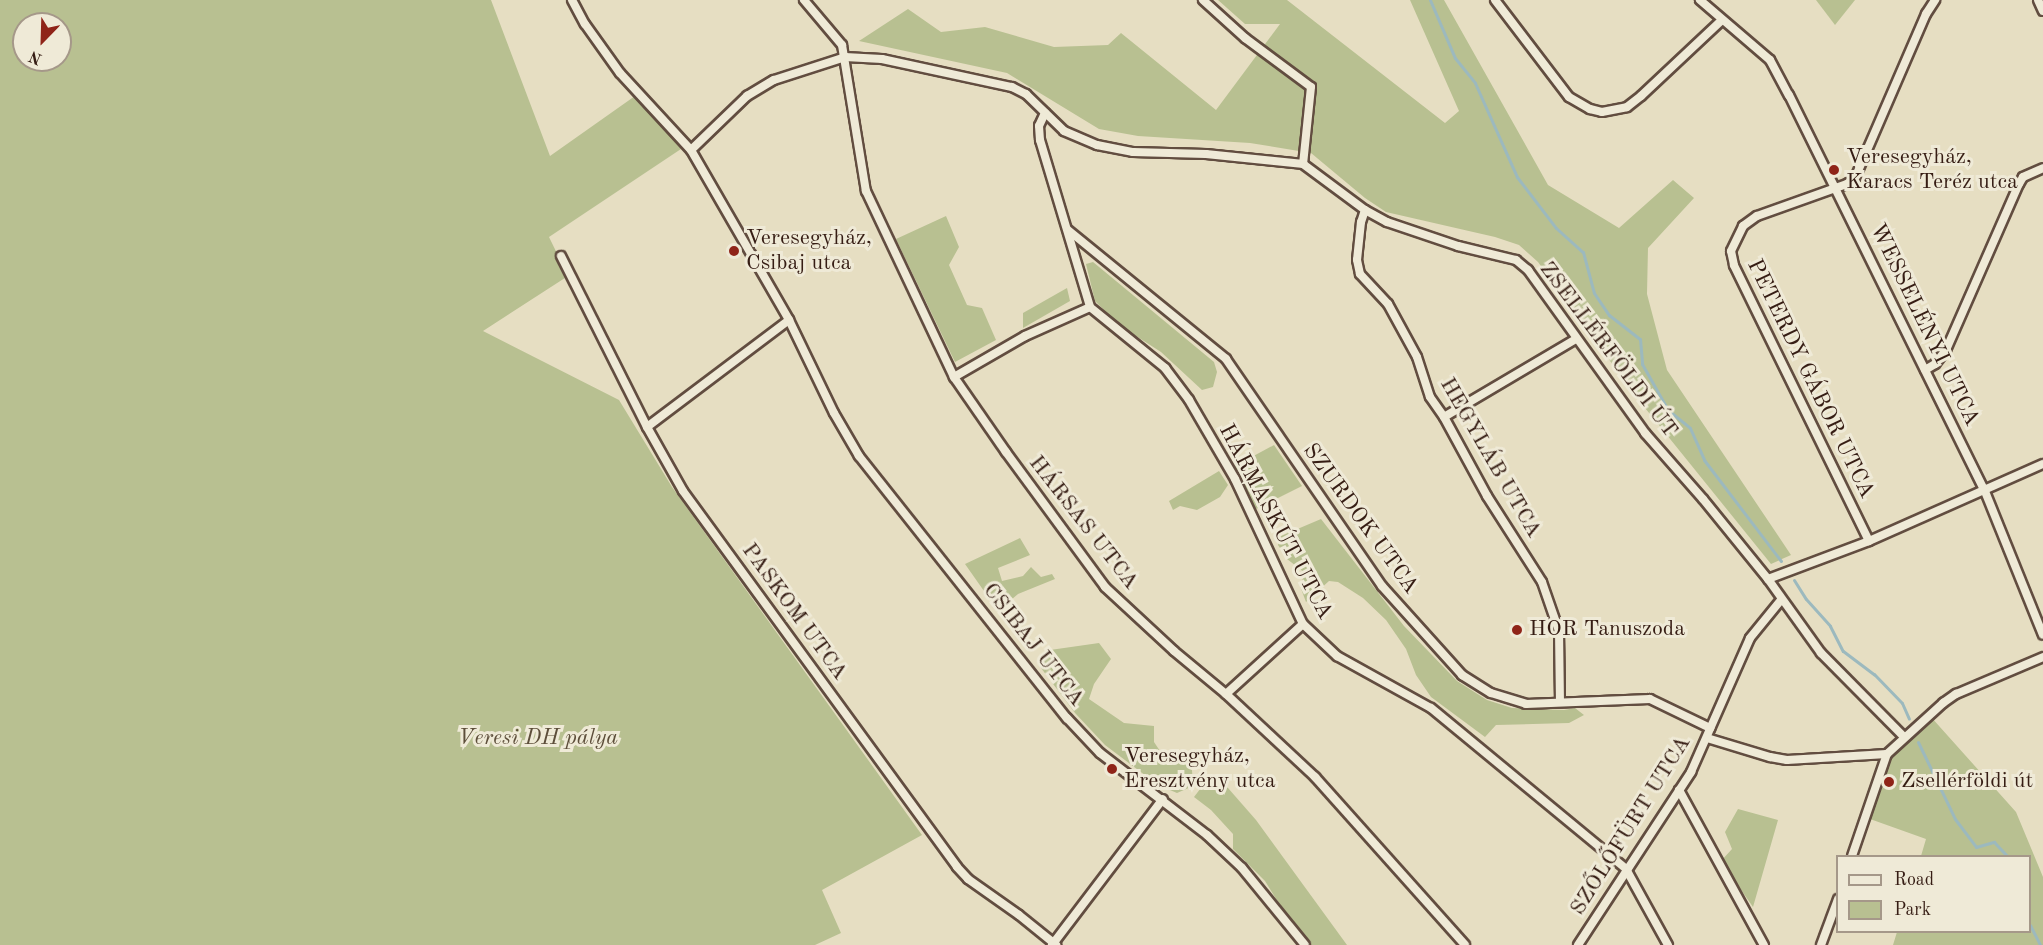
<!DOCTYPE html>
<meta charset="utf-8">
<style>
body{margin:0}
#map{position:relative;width:2043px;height:945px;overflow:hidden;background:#e6dec2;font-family:"Old Standard TT",serif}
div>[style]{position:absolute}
.green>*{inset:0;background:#b8c091}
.stream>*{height:3px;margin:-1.5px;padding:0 1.5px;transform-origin:1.5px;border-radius:1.5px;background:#9cb9be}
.roads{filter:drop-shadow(2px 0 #624d40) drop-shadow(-2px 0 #624d40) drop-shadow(0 2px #624d40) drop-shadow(0 -2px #624d40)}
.minor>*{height:8px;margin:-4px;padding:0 4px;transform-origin:4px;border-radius:4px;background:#efead7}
.dots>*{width:16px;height:16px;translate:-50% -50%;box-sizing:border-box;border:3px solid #efead7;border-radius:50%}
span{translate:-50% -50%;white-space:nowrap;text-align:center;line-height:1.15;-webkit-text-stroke:6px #efead7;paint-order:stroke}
.poi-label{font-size:22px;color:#361d14}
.left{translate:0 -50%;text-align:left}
.street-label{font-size:22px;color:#361d14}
.park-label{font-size:22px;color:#5d4e3a;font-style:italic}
.legend{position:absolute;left:1836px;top:855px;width:195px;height:78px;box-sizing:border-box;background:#efead7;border:2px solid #a59889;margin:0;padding:8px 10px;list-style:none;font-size:18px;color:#361d14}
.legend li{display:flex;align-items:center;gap:12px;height:30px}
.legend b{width:30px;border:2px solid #a59889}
.north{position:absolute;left:12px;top:12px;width:60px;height:60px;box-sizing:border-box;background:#efead7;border:2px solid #a59889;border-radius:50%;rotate:203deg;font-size:16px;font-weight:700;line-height:24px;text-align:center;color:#361d14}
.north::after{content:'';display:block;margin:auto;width:21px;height:27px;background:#8f2418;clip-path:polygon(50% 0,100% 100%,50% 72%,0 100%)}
</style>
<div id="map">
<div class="green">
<div style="clip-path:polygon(evenodd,0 0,491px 0,550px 156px,635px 96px,681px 149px,549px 237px,568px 276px,483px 331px,619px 400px,672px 487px,922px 835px,822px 890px,841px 933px,815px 945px,0 945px,0 0,24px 24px,60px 24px,60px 60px,24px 60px,24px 24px)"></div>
<div style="clip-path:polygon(1218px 0,1287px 0,1445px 123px,1459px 111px,1410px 0,1444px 0,1548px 185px,1619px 228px,1673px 180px,1694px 198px,1648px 248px,1647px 294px,1667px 370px,1791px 555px,1771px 564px,1637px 398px,1538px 262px,1519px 245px,1495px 237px,1386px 212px,1365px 198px,1311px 153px,1250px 143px,1138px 136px,1099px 129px,1007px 73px,859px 41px,908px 9px,941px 32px,985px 27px,1054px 47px,1108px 45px,1121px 33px,1216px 110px,1280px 24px,1245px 24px)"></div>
<div style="clip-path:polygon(1816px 0,1855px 0,1835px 25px)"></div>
<div style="clip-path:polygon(946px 216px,959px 247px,949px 265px,967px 305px,982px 308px,996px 340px,955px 362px,896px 239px)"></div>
<div style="clip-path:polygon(1093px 262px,1214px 362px,1217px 372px,1213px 387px,1202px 390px,1161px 352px,1119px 325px,1095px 301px,1086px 264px)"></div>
<div style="clip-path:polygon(1067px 288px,1070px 301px,1023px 328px,1023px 313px)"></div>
<div style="clip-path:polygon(1274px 445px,1302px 486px,1254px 510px,1235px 466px)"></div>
<div style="clip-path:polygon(1219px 471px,1228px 485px,1220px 497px,1197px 510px,1180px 506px,1173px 510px,1169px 501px)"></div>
<div style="clip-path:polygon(1321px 519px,1404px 626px,1457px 681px,1487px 700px,1512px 708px,1564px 710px,1575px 708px,1584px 715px,1569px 723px,1496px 725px,1485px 737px,1431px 697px,1416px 675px,1406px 649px,1386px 620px,1363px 598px,1338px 582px,1329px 581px,1306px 602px,1300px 586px,1305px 573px,1287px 559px,1278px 545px,1281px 536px)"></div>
<div style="clip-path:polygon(1020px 538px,1030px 555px,998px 568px,1002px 581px,1023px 576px,1031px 567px,1041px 577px,1052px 574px,1055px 579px,1018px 594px,998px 611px,965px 564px)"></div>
<div style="clip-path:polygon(1099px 643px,1111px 659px,1094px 684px,1089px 699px,1124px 723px,1154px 726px,1154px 742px,1164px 757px,1177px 756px,1192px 770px,1193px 786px,1177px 793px,1158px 785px,1105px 745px,1075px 713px,1038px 664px,1050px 650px)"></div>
<div style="clip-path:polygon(1931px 717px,2016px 812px,2043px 877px,2043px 945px,1893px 945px,1897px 932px,2030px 932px,2030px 856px,1921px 856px,1926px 839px,1870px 819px,1889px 759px,1904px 737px)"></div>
<div style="clip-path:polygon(1210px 776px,1228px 788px,1256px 820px,1347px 945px,1310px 945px,1294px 928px,1265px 881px,1233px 849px,1233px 834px,1211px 810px,1194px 797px)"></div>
<div style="clip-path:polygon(1738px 809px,1778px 820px,1753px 907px,1721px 861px,1732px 849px,1725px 832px)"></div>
</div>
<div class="stream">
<div style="left:1430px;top:0;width:63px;rotate:66.7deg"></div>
<div style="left:1455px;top:58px;width:32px;rotate:51deg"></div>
<div style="left:1475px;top:83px;width:103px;rotate:65.9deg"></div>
<div style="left:1517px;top:177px;width:64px;rotate:52.6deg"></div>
<div style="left:1556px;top:228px;width:36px;rotate:42deg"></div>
<div style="left:1583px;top:252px;width:42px;rotate:75deg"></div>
<div style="left:1594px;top:293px;width:27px;rotate:56deg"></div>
<div style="left:1609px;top:315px;width:39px;rotate:38deg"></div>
<div style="left:1640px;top:339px;width:25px;rotate:85deg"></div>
<div style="left:1642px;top:364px;width:53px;rotate:60.5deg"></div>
<div style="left:1668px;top:410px;width:28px;rotate:39deg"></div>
<div style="left:1690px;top:428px;width:35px;rotate:66deg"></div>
<div style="left:1704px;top:460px;width:127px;rotate:52.7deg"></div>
<div style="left:1794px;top:580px;width:22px;rotate:58deg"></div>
<div style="left:1806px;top:599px;width:36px;rotate:48deg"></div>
<div style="left:1830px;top:626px;width:28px;rotate:63deg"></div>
<div style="left:1843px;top:651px;width:39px;rotate:37deg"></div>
<div style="left:1874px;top:674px;width:40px;rotate:46deg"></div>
<div style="left:1902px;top:703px;width:17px;rotate:66deg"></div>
<div style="left:1918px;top:742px;width:85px;rotate:64.3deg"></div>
<div style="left:1955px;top:819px;width:35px;rotate:53deg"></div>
<div style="left:1976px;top:847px;width:19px;rotate:-16deg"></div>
<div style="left:1994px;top:842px;width:19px;rotate:47deg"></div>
<div style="left:2030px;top:925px;width:22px;rotate:63deg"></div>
</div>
<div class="roads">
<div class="minor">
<div style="left:572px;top:0;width:27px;rotate:62deg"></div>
<div style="left:585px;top:24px;width:60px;rotate:54.5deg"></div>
<div style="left:620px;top:73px;width:105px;rotate:47.3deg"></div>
<div style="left:691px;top:150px;width:196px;rotate:60deg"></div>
<div style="left:789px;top:320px;width:103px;rotate:64.2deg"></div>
<div style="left:834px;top:413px;width:50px;rotate:59.8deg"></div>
<div style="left:859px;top:456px;width:335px;rotate:51.6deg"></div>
<div style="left:1067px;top:718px;width:48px;rotate:46.7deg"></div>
<div style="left:1100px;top:753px;width:135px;rotate:37.5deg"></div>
<div style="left:1207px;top:835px;width:48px;rotate:43.3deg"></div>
<div style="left:1242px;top:868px;width:99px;rotate:50.7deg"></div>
<div style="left:804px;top:0;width:59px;rotate:49.8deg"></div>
<div style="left:842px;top:45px;width:148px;rotate:80.7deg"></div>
<div style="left:866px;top:191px;width:206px;rotate:64.7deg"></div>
<div style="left:954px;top:377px;width:91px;rotate:55.3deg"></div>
<div style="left:1006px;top:452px;width:167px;rotate:53.7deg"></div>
<div style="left:1105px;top:587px;width:94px;rotate:42.8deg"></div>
<div style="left:1174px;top:651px;width:67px;rotate:39.6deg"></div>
<div style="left:1226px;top:694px;width:122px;rotate:43deg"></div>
<div style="left:1315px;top:777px;width:225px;rotate:48.2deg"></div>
<div style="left:1203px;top:0;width:57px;rotate:42.1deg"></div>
<div style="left:1245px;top:38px;width:82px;rotate:36.6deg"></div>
<div style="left:1311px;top:87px;width:77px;rotate:95.9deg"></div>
<div style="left:1495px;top:0;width:122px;rotate:52.7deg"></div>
<div style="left:1569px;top:97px;width:24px;rotate:30deg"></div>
<div style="left:1590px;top:109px;width:12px;rotate:14deg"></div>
<div style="left:1602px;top:112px;width:25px;rotate:-11deg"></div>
<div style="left:1627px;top:107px;width:18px;rotate:-38deg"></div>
<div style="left:1641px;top:96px;width:111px;rotate:-43.2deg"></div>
<div style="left:1700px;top:0;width:92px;rotate:40.6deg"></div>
<div style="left:1770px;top:60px;width:40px;rotate:62deg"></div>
<div style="left:1789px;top:95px;width:440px;rotate:63.7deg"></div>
<div style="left:1984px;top:489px;width:157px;rotate:68deg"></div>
<div style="left:2038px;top:0;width:12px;rotate:66deg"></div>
<div style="left:1045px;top:113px;width:14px;rotate:115deg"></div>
<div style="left:1039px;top:126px;width:14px;rotate:86deg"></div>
<div style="left:1040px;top:140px;width:174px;rotate:73.3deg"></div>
<div style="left:1090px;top:307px;width:97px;rotate:39.1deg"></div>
<div style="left:1165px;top:368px;width:40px;rotate:53deg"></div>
<div style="left:1189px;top:400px;width:91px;rotate:59.8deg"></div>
<div style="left:1235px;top:479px;width:160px;rotate:64.9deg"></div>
<div style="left:1303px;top:624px;width:47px;rotate:43.3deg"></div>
<div style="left:1337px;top:656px;width:107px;rotate:29deg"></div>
<div style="left:1431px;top:708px;width:253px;rotate:39.5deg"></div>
<div style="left:1626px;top:869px;width:87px;rotate:61.1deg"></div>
<div style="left:691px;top:150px;width:78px;rotate:-44deg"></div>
<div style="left:747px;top:96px;width:31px;rotate:-31deg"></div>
<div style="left:774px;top:80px;width:75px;rotate:-17.9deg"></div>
<div style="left:845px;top:57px;width:37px;rotate:3deg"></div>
<div style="left:882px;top:59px;width:133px;rotate:12.2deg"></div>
<div style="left:1012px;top:87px;width:16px;rotate:27deg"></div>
<div style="left:1026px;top:94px;width:53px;rotate:44.2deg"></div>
<div style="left:1064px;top:131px;width:36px;rotate:23deg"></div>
<div style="left:1097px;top:145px;width:37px;rotate:11deg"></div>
<div style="left:1133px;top:152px;width:73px;rotate:1.6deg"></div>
<div style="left:1206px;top:154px;width:98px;rotate:5.9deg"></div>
<div style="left:1303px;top:164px;width:77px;rotate:36.6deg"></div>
<div style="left:1365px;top:210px;width:25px;rotate:29deg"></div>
<div style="left:1387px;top:222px;width:75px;rotate:18.7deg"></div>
<div style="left:1458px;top:246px;width:60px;rotate:13.6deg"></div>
<div style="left:1516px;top:260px;width:16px;rotate:40deg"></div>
<div style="left:1528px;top:270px;width:201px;rotate:54.3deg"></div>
<div style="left:1645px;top:433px;width:88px;rotate:48.7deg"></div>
<div style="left:1703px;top:499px;width:103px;rotate:50.9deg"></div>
<div style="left:1768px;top:579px;width:91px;rotate:54.4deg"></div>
<div style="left:1821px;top:653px;width:118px;rotate:45.3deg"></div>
<div style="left:1365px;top:210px;width:13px;rotate:108deg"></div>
<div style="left:1361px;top:222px;width:38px;rotate:96deg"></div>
<div style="left:1357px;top:260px;width:14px;rotate:78deg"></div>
<div style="left:1360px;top:274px;width:41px;rotate:47deg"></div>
<div style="left:1388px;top:304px;width:60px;rotate:61.3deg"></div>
<div style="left:1417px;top:357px;width:42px;rotate:72deg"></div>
<div style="left:1430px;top:397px;width:24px;rotate:55deg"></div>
<div style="left:1444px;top:417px;width:90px;rotate:61.4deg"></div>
<div style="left:1487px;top:496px;width:102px;rotate:57.4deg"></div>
<div style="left:1542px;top:582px;width:52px;rotate:70.9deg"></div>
<div style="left:1559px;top:631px;width:71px;rotate:89.2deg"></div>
<div style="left:1068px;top:230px;width:204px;rotate:39.2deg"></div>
<div style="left:1226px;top:359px;width:275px;rotate:55.5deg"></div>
<div style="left:1382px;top:586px;width:120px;rotate:48deg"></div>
<div style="left:1462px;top:675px;width:34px;rotate:32deg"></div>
<div style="left:1491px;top:693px;width:37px;rotate:17deg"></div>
<div style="left:1526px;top:704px;width:124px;rotate:-2.3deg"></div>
<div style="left:1650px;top:699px;width:67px;rotate:25.8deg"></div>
<div style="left:561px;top:256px;width:191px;rotate:63.3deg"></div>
<div style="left:647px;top:427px;width:73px;rotate:60.6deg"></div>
<div style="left:683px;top:491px;width:465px;rotate:53.9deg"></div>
<div style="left:957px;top:867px;width:16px;rotate:47deg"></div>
<div style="left:968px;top:879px;width:62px;rotate:35.2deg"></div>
<div style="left:1019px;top:915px;width:48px;rotate:39deg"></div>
<div style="left:1925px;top:370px;width:12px;rotate:-31deg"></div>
<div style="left:1935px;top:364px;width:18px;rotate:-52deg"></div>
<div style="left:1946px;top:350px;width:181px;rotate:-66.3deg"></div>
<div style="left:2019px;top:184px;width:8px;rotate:-60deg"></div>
<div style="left:2023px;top:177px;width:22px;rotate:-24deg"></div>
<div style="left:954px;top:377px;width:82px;rotate:-30deg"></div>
<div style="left:1025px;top:336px;width:71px;rotate:-24deg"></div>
<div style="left:1444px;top:417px;width:153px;rotate:-30.6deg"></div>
<div style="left:647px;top:427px;width:178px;rotate:-37deg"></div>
<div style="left:1869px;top:541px;width:307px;rotate:-116.1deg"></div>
<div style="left:1734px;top:265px;width:14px;rotate:-102deg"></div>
<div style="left:1731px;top:251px;width:28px;rotate:-64deg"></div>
<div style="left:1743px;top:226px;width:17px;rotate:-36deg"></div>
<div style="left:1757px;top:216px;width:96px;rotate:-19.6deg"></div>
<div style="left:1847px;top:184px;width:10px;rotate:-37deg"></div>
<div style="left:1855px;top:178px;width:179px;rotate:-66.6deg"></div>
<div style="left:1926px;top:14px;width:17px;rotate:-57deg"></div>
<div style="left:1768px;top:579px;width:108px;rotate:-20.6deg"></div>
<div style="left:1869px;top:541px;width:190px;rotate:-23.9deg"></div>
<div style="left:1226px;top:694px;width:104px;rotate:-42.3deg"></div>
<div style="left:1707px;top:738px;width:66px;rotate:16.8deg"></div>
<div style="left:1770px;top:757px;width:17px;rotate:10deg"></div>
<div style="left:1787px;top:760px;width:100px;rotate:-3.4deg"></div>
<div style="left:1679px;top:790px;width:177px;rotate:61.3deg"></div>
<div style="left:1852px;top:856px;width:108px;rotate:-71.1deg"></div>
<div style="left:1887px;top:754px;width:76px;rotate:-42.3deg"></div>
<div style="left:1943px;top:703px;width:16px;rotate:-35deg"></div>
<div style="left:1956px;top:694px;width:95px;rotate:-23deg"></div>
<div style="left:1052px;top:945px;width:183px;rotate:-52.8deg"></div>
<div style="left:1578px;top:945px;width:207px;rotate:-56.8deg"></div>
<div style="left:1691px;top:772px;width:146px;rotate:-66.2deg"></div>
<div style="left:1750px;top:638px;width:49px;rotate:-50.8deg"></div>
<div style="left:1821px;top:945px;width:49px;rotate:-69.7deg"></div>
</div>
</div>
<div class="dots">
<div style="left:1834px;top:170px;background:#8f2418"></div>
<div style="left:734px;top:251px;background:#8f2418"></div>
<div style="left:1517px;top:630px;background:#8f2418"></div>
<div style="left:1112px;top:769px;background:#8f2418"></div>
<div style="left:1889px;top:782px;background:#8f2418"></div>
</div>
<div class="poi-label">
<span class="left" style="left:1846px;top:170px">Veresegyház,<br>Karacs Teréz utca</span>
<span class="left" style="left:746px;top:251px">Veresegyház,<br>Csibaj utca</span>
<span class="left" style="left:1529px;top:630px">HOR Tanuszoda</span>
<span class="left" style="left:1124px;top:769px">Veresegyház,<br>Eresztvény utca</span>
<span class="left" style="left:1901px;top:782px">Zsellérföldi út</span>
</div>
<div class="street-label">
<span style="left:1924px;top:325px;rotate:64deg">WESSELÉNYI UTCA</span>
<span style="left:1608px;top:350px;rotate:53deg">ZSELLÉRFÖLDI ÚT</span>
<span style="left:1810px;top:379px;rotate:64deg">PETERDY GÁBOR UTCA</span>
<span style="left:1490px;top:458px;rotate:60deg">HEGYLÁB UTCA</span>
<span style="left:1360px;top:519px;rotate:54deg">SZURDOK UTCA</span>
<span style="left:1275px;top:522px;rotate:62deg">HÁRMASKÚT UTCA</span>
<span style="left:1083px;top:523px;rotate:52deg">HÁRSAS UTCA</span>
<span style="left:794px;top:612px;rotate:54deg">PASKOM UTCA</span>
<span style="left:1033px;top:645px;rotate:52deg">CSIBAJ UTCA</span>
<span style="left:1631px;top:826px;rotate:-58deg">SZŐLŐFÜRT UTCA</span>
</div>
<div class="park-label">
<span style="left:538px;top:739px">Veresi DH pálya</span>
</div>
<ul class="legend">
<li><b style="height:8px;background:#efead7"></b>Road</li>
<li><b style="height:16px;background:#b8c091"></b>Park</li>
</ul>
<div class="north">N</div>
</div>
